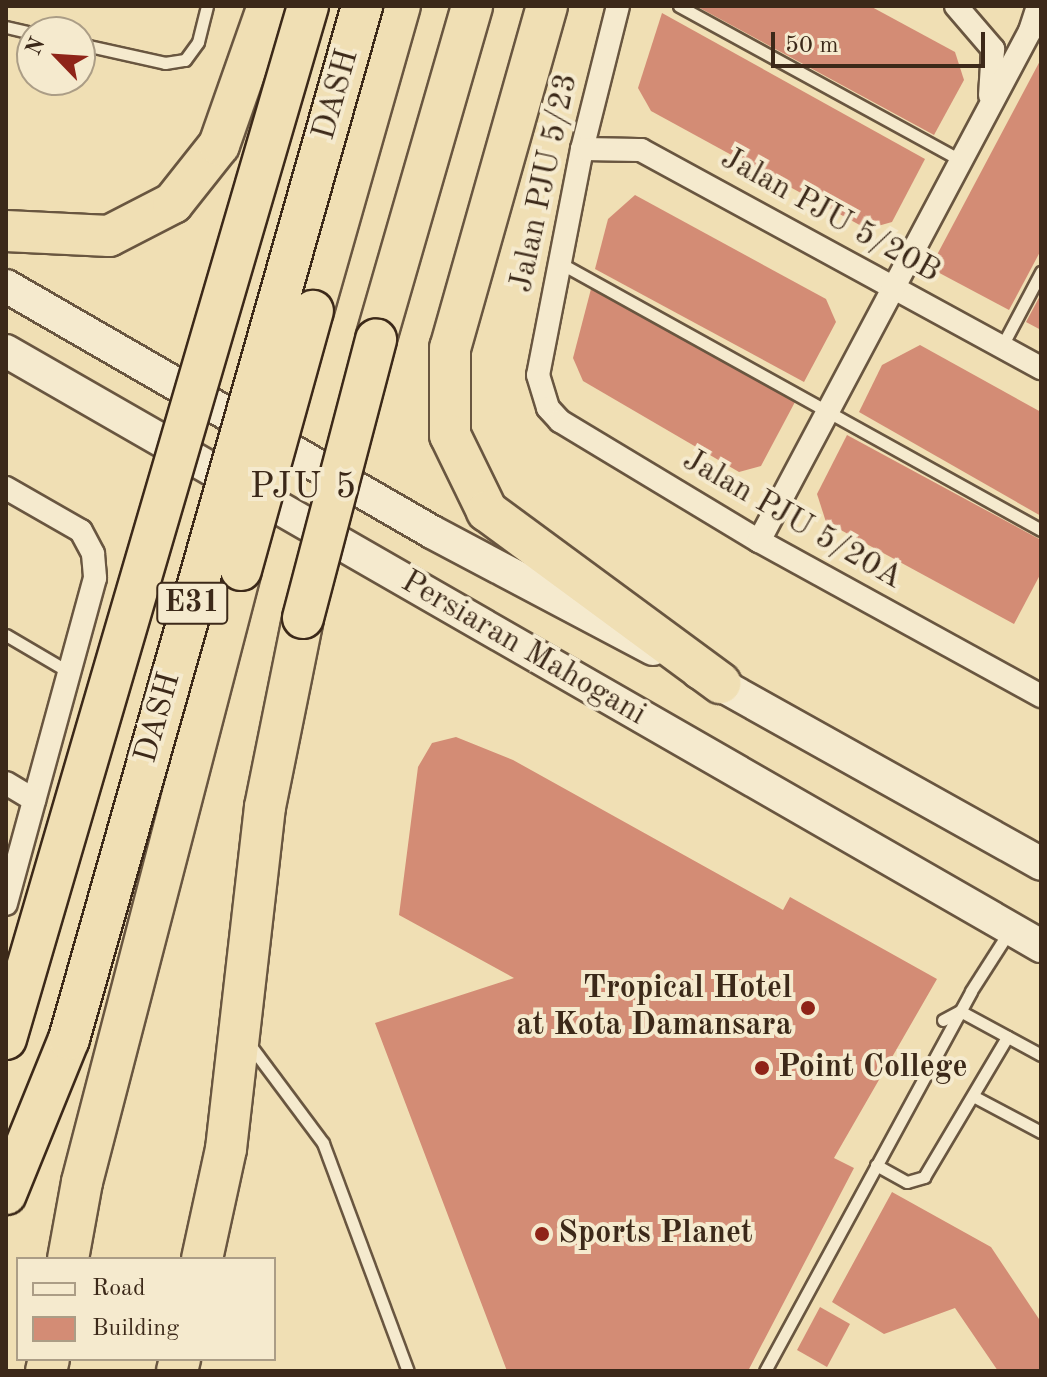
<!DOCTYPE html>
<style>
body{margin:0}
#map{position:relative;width:1047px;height:1377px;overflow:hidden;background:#f0dfb4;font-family:"Old Standard TT",serif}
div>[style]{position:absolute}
.building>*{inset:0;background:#d38c75}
.roads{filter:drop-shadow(2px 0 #695640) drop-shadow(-2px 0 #695640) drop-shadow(0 2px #695640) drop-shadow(0 -2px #695640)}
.service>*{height:11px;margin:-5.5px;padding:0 5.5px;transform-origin:5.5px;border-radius:5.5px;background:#f5eace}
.minor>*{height:22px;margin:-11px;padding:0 11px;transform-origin:11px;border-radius:11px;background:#f5eace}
.secondary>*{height:32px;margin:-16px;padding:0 16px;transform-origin:16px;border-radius:16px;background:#f5eace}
.motorway>*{height:40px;margin:-20px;padding:0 20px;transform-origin:20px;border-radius:20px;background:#f0dfb4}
.bridges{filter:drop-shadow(2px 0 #3c2919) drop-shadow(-2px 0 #3c2919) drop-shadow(0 2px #3c2919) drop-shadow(0 -2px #3c2919)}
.motorway-bridge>*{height:40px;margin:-20px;padding:0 20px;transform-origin:20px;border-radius:20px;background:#f0dfb4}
.dots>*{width:22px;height:22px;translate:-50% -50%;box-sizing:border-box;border:4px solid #f5eace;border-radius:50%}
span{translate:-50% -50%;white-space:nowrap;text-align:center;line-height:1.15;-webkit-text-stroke:8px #f5eace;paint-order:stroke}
.shield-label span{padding:2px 6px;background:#f5eace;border:2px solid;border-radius:6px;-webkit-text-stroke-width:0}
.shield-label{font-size:30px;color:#3c2919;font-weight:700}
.street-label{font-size:32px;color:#3c2919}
.poi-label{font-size:32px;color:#3c2919;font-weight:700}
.right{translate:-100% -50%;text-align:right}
.left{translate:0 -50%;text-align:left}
.quarter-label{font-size:36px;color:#3c2919;letter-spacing:2px}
.frame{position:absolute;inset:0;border:8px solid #3c2919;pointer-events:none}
.legend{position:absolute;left:16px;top:1257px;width:260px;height:104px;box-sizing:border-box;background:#f5eace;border:2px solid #ab9d86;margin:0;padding:10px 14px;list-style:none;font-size:24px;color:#3c2919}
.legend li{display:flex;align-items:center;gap:16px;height:40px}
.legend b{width:40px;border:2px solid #ab9d86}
.north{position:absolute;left:16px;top:16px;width:80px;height:80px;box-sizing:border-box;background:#f5eace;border:2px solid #ab9d86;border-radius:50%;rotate:295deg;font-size:22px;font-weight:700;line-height:32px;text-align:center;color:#3c2919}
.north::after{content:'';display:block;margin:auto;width:28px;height:36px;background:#8f2418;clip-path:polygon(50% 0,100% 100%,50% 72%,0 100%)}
.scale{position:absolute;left:771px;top:32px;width:214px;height:36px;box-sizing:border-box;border:4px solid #3c2919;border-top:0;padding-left:10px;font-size:24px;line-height:28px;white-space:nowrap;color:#3c2919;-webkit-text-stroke:6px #f5eace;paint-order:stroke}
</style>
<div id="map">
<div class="building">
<div style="clip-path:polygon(696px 6px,870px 6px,955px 52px,964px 80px,934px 135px)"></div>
<div style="clip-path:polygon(662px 13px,925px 159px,892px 222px,867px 229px,651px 111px,638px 88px)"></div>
<div style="clip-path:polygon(1041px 59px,1041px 250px,1009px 310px,930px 268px)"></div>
<div style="clip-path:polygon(635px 195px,826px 299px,836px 322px,804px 382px,595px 269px,608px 219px)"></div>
<div style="clip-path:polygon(591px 289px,795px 402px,761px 466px,739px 472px,583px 381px,573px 358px)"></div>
<div style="clip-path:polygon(1041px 294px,1041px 330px,1026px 322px)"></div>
<div style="clip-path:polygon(920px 345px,1041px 412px,1041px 516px,859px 412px,882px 365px)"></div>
<div style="clip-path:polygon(847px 435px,1041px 540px,1041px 573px,1014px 624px,826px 522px,817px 494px)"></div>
<div style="clip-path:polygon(456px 737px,513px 760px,783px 910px,790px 897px,937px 979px,834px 1158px,854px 1168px,748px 1371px,507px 1371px,375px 1023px,514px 978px,399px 915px,418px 767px,432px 743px)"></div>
<div style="clip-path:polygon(892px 1192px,991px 1247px,1041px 1322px,1041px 1371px,998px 1371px,955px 1308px,884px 1334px,832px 1302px)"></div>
<div style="clip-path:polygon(820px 1307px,850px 1324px,827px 1367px,797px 1350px)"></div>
</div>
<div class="roads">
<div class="service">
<div style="left:679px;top:6px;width:318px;rotate:28.7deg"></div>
<div style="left:6px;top:27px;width:27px;rotate:13deg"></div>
<div style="left:80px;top:44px;width:87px;rotate:12.6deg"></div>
<div style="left:165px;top:63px;width:20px;rotate:-9deg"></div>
<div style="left:185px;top:60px;width:22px;rotate:-54deg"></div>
<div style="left:198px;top:42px;width:37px;rotate:-76deg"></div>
<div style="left:560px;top:263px;width:550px;rotate:29.03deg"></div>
<div style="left:1002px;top:346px;width:84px;rotate:-62.2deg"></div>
<div style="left:6px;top:635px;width:73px;rotate:30.4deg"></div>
<div style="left:943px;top:1020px;width:19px;rotate:-28deg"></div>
<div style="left:960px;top:1011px;width:92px;rotate:28.5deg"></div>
<div style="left:250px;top:1045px;width:122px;rotate:53.3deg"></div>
<div style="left:323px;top:1143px;width:243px;rotate:69.6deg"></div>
<div style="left:973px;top:1096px;width:77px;rotate:27.9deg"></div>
<div style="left:876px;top:1165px;width:35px;rotate:29deg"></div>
<div style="left:907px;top:1182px;width:18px;rotate:-16deg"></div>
<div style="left:924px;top:1177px;width:163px;rotate:-59.3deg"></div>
<div style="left:765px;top:1371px;width:432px;rotate:-61.5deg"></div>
<div style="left:971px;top:991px;width:72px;rotate:-57.4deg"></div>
</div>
<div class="minor">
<div style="left:618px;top:6px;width:147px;rotate:104.1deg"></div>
<div style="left:582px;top:149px;width:230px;rotate:101deg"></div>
<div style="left:538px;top:375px;width:34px;rotate:73deg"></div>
<div style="left:548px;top:408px;width:18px;rotate:47deg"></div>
<div style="left:560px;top:421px;width:232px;rotate:31.1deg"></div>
<div style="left:759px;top:541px;width:322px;rotate:28.8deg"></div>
<div style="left:956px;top:6px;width:57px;rotate:49.3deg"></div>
<div style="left:993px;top:49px;width:46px;rotate:93.7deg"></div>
<div style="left:582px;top:149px;width:59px;rotate:1deg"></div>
<div style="left:641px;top:150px;width:456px;rotate:28.6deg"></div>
<div style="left:6px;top:488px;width:86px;rotate:29.8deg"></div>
<div style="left:81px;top:531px;width:26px;rotate:62deg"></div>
<div style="left:93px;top:554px;width:24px;rotate:85deg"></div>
<div style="left:95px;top:578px;width:338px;rotate:105.3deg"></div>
<div style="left:759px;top:541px;width:578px;rotate:-62.02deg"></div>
<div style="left:1030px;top:31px;width:26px;rotate:-72deg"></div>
<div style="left:6px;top:783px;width:33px;rotate:31deg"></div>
</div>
<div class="secondary">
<div style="left:6px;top:286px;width:492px;rotate:30deg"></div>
<div style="left:432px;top:532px;width:250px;rotate:27.9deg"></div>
<div style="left:6px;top:351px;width:1194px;rotate:29.89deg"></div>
<div style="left:698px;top:672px;width:393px;rotate:29.2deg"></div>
</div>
<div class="motorway">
<div style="left:547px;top:6px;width:355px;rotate:105.8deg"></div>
<div style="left:450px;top:348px;width:87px;rotate:90deg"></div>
<div style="left:450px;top:435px;width:85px;rotate:64deg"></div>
<div style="left:487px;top:511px;width:290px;rotate:36.4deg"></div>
<div style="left:6px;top:231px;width:103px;rotate:2.8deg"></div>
<div style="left:109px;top:236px;width:72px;rotate:-27.3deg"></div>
<div style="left:173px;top:203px;width:74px;rotate:-51.6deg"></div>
<div style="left:219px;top:145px;width:147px;rotate:-70.6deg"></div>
<div style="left:313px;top:311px;width:317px;rotate:-74.1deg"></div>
<div style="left:376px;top:339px;width:347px;rotate:-73.9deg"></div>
<div style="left:68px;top:1259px;width:78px;rotate:-79.7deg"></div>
<div style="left:82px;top:1182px;width:632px;rotate:-75.44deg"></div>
<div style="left:202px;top:1259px;width:113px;rotate:-77.7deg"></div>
<div style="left:226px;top:1149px;width:344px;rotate:-83.5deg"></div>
<div style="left:265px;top:807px;width:193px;rotate:-78.6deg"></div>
<div style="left:46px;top:1371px;width:12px;rotate:-76deg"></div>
<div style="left:177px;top:1371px;width:12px;rotate:-76deg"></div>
</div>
</div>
<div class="bridges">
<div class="motorway-bridge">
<div style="left:241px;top:570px;width:269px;rotate:-74.5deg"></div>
<div style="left:303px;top:618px;width:288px;rotate:-75.3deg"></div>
<div style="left:6px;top:1039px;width:1076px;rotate:-73.7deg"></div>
<div style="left:6px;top:1194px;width:167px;rotate:-67.9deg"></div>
<div style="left:69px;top:1039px;width:1074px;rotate:-74.16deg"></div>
</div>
</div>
<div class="dots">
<div style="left:808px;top:1008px;background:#8f2418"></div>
<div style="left:762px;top:1068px;background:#8f2418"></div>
<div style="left:542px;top:1234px;background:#8f2418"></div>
</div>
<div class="shield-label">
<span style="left:192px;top:603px">E31</span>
</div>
<div class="street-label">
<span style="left:337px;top:95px;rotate:-74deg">DASH</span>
<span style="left:545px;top:183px;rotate:-78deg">Jalan PJU 5/23</span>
<span style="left:830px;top:216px;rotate:29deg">Jalan PJU 5/20B</span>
<span style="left:792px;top:520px;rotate:30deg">Jalan PJU 5/20A</span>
<span style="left:523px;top:649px;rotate:30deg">Persiaran Mahogani</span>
<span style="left:159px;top:718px;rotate:-74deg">DASH</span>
</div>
<div class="poi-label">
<span class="right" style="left:792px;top:1008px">Tropical Hotel<br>at Kota Damansara</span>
<span class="left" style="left:778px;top:1068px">Point College</span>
<span class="left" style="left:558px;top:1234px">Sports Planet</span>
</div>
<div class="quarter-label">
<span style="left:304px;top:489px">PJU 5</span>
</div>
<div class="frame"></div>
<ul class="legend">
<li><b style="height:10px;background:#f5eace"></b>Road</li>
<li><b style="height:22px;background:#d38c75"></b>Building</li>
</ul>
<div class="north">N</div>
<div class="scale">50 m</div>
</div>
